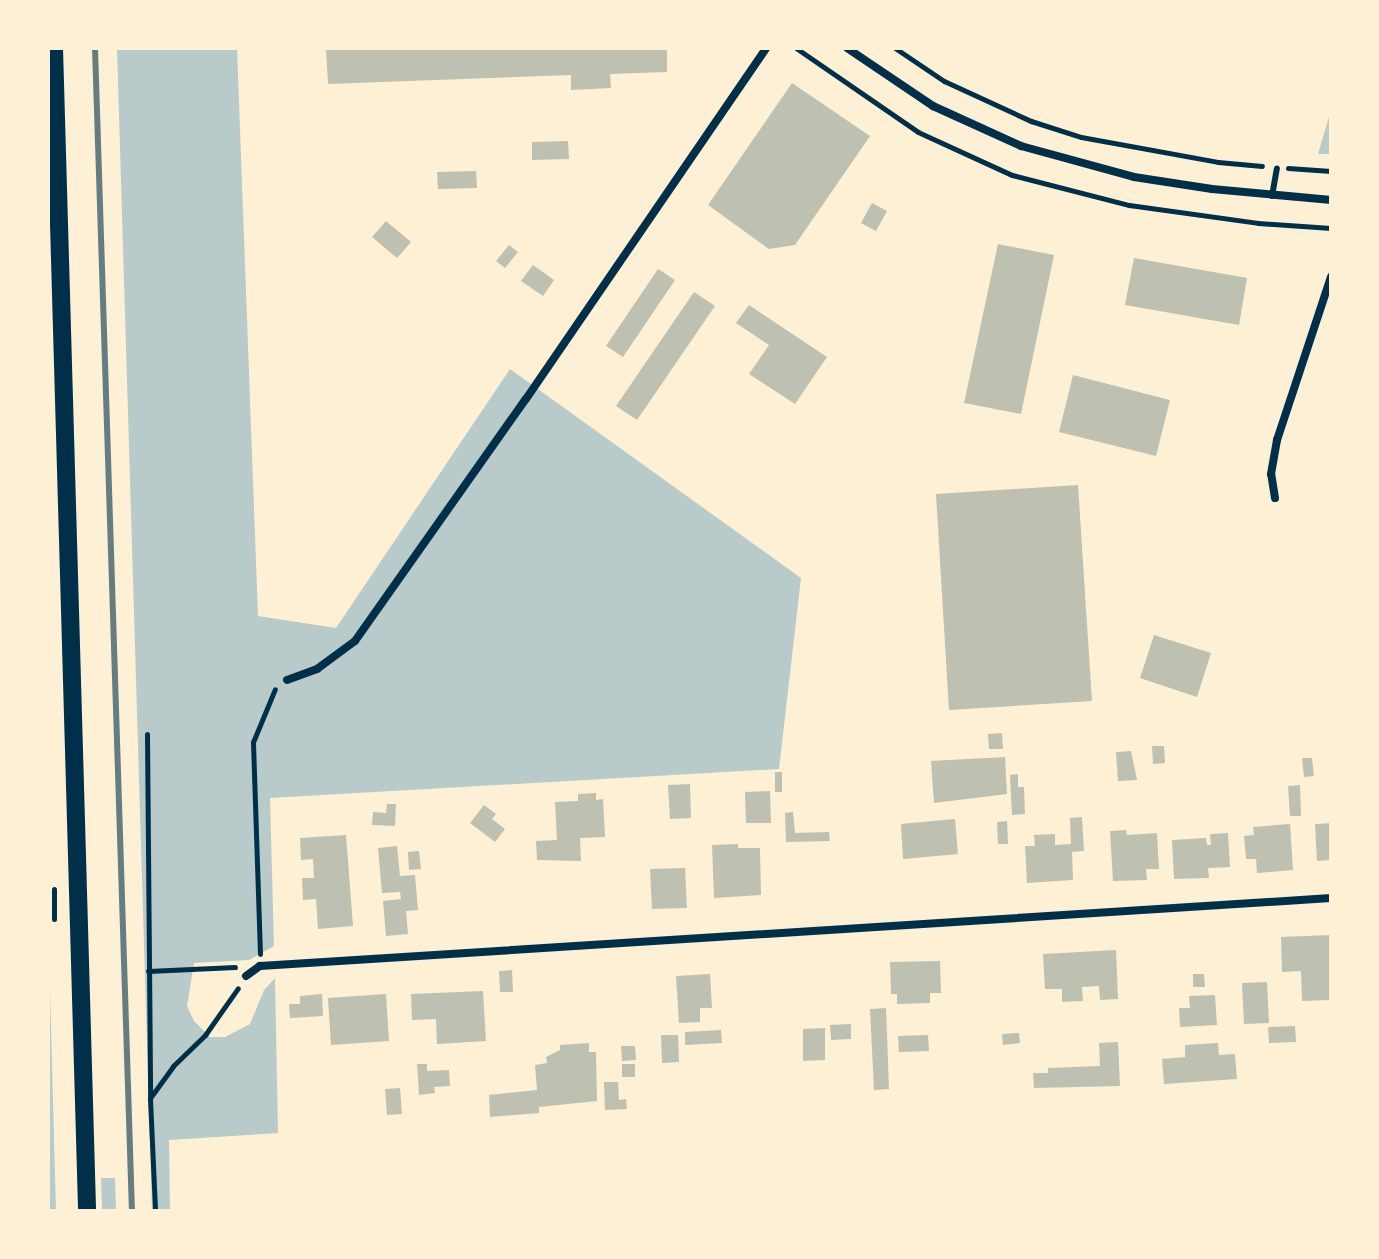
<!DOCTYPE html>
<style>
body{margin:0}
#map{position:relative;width:1379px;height:1259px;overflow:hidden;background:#fdf0d5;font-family:Quicksand,sans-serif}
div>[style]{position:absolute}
.green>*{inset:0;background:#b9caca}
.building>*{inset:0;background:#bec0b2}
.path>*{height:5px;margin:-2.5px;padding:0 2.5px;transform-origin:2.5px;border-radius:2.5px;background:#003049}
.service>*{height:6px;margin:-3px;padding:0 3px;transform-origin:3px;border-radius:3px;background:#003049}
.minor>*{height:8px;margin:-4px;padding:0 4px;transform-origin:4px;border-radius:4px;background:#003049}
.primary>*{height:18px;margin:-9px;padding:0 9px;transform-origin:9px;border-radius:9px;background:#003049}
.rail>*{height:6px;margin:-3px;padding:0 3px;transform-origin:3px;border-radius:3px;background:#657d81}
span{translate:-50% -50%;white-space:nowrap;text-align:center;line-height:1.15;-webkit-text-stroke:7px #fdf0d5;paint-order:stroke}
.frame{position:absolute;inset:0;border:50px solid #fdf0d5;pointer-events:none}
</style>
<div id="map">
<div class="green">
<div style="clip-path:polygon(117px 48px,237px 48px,258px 616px,336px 628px,510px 369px,801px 578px,779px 769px,270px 798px,274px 946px,249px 960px,194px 963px,187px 1006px,194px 1021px,210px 1037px,225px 1037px,250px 1024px,264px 990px,275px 978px,278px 1133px,169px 1140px,170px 1211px,152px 1211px)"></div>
<div style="clip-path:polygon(1331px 110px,1331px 154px,1318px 154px)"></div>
<div style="clip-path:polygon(48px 915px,56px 1211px,48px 1211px)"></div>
<div style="clip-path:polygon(101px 1178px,115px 1178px,116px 1211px,102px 1211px)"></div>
</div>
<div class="building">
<div style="clip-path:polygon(326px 48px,667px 48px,667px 72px,610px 74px,611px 88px,571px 90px,571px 75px,328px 84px)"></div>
<div style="clip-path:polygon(792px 83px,870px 136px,795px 245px,769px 249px,708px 205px)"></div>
<div style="clip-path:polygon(568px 141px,569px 159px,532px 160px,532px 142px)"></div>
<div style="clip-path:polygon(476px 171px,477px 188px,438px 189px,437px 172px)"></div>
<div style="clip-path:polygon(872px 203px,887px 211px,876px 231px,861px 223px)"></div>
<div style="clip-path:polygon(386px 221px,411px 242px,397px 258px,372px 237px)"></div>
<div style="clip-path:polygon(998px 244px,1054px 255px,1021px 414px,964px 403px)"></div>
<div style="clip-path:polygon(509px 245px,518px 252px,505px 268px,496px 261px)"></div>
<div style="clip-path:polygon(1134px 258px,1247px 278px,1239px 325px,1125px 305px)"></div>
<div style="clip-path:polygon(533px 265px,554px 280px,543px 296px,521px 281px)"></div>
<div style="clip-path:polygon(658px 269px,675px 280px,623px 357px,606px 346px)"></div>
<div style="clip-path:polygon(694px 292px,715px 306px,637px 420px,616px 406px)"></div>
<div style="clip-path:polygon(749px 305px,827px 357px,795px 404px,749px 374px,769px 345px,736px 323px)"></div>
<div style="clip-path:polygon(1073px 375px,1170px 400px,1156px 456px,1059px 432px)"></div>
<div style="clip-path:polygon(1078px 485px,1092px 701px,949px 710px,936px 494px)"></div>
<div style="clip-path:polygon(1154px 635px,1211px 653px,1197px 697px,1140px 678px)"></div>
<div style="clip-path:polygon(1002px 733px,1003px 749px,989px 749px,988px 734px)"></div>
<div style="clip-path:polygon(1152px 746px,1164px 746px,1165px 763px,1153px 764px)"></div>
<div style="clip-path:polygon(1131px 751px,1137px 780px,1118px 781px,1116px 752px)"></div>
<div style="clip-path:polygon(1005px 757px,1007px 794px,934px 803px,931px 761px)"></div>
<div style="clip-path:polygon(1302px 758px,1312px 758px,1314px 776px,1304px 777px)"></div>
<div style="clip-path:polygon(775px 772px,782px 772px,782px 792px,775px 792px)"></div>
<div style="clip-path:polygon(1018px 774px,1018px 787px,1024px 787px,1025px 814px,1012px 815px,1010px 775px)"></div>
<div style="clip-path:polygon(690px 784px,691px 818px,670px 819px,668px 785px)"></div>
<div style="clip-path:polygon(1300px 785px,1301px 816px,1290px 816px,1288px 786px)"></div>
<div style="clip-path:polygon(770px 791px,771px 823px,746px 823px,745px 792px)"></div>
<div style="clip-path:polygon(596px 793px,596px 800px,603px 799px,605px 837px,580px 838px,581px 861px,537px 860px,536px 841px,557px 840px,555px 802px,578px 801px,578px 794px)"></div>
<div style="clip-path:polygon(387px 804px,396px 804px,395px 826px,372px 825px,373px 812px,386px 813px)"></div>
<div style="clip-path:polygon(484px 805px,496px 814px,492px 819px,505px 829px,495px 842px,470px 823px)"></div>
<div style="clip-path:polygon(793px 812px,795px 833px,829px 832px,830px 841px,786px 842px,785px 813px)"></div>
<div style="clip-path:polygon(1082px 817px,1084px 851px,1072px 852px,1073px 880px,1027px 883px,1025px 846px,1035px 846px,1034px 835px,1055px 834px,1055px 845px,1071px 844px,1070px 818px)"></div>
<div style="clip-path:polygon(955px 819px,958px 854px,903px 859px,901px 824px)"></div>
<div style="clip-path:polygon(1007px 821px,1008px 844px,998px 844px,997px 822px)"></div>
<div style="clip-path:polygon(1331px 823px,1331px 860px,1317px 861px,1315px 824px)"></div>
<div style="clip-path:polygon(1290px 824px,1293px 870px,1257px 873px,1256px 859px,1246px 859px,1244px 836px,1254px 835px,1253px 827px)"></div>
<div style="clip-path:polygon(1126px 830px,1127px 835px,1157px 833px,1159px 869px,1146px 869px,1147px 880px,1113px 881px,1110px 831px)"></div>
<div style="clip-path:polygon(1228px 833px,1230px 867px,1208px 868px,1209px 878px,1174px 879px,1172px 840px,1206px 838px,1207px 845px,1211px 845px,1210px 834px)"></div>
<div style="clip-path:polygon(346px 835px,353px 926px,318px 929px,316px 899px,303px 900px,302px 878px,314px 878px,313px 859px,301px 860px,300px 838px)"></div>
<div style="clip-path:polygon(738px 844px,738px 848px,760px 848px,761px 895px,714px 898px,712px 845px)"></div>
<div style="clip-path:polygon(397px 846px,400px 876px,415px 875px,418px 910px,406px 911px,408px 934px,386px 936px,383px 901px,401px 899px,400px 892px,382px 893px,378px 848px)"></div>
<div style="clip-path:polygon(419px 851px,421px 869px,409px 870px,408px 852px)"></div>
<div style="clip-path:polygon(685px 868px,687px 908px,652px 909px,650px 869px)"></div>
<div style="clip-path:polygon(1331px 935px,1331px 1000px,1302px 1001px,1301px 971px,1282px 972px,1281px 937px)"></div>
<div style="clip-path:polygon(1116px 950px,1118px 999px,1100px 1000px,1099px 986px,1082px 987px,1083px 1001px,1062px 1002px,1062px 989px,1045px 989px,1043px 954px)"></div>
<div style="clip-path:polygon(940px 961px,941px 993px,930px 993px,930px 1003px,897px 1004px,897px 994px,891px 994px,890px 962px)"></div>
<div style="clip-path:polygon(512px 970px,513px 992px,500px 992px,499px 971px)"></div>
<div style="clip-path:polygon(710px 974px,712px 1008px,700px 1008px,700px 1022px,679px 1023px,676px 976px)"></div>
<div style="clip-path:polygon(1193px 974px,1204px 974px,1205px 987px,1193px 987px)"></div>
<div style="clip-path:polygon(1267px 982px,1269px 1023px,1244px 1024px,1242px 983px)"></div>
<div style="clip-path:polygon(483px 991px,486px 1041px,437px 1044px,436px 1019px,412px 1020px,411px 994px)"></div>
<div style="clip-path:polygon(322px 994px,323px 1016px,290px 1018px,289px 1004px,300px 1004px,300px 996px)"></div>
<div style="clip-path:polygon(386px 994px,389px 1041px,331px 1045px,328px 998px)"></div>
<div style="clip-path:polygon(1215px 995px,1217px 1025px,1180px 1027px,1179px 1008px,1190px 1008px,1189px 996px)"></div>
<div style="clip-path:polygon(886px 1008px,889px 1089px,874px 1090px,870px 1009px)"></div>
<div style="clip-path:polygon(851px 1024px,851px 1039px,831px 1040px,830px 1025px)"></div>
<div style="clip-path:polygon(1295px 1026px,1296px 1042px,1269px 1043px,1268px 1027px)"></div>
<div style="clip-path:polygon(825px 1028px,825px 1060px,803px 1061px,803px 1029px)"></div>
<div style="clip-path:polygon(721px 1030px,722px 1043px,685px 1045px,685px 1032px)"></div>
<div style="clip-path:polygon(1019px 1033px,1020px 1043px,1003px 1045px,1002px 1034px)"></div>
<div style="clip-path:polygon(661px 1035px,678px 1035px,679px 1062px,662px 1063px)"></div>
<div style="clip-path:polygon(928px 1035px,929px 1051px,899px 1052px,898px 1036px)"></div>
<div style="clip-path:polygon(1118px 1042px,1120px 1086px,1034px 1088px,1033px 1073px,1048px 1073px,1048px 1068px,1100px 1066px,1099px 1043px)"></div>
<div style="clip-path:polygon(589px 1043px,589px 1052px,596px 1052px,597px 1101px,539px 1107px,539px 1113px,490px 1117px,489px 1095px,537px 1090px,535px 1065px,547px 1063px,546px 1057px,560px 1050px,560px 1045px)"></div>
<div style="clip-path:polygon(1218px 1043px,1219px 1055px,1235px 1054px,1237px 1079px,1164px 1084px,1162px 1059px,1185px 1057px,1185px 1045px)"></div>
<div style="clip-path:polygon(621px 1046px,635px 1046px,636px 1060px,622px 1061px)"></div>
<div style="clip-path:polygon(417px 1064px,427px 1064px,427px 1071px,449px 1070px,450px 1086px,434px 1087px,435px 1093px,419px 1095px)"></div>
<div style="clip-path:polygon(622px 1064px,635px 1064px,635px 1077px,622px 1077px)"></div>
<div style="clip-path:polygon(604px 1082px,618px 1082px,619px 1100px,626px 1099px,627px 1109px,605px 1110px)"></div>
<div style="clip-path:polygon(400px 1088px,402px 1114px,387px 1115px,385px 1089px)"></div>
</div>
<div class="path">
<div style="left:796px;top:48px;width:148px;rotate:34.5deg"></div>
<div style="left:918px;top:132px;width:103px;rotate:24.6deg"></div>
<div style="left:1012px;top:175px;width:121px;rotate:14.4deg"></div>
<div style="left:1129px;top:205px;width:130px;rotate:7.9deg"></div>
<div style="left:1258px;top:223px;width:73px;rotate:3.9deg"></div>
<div style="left:895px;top:48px;width:59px;rotate:34deg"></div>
<div style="left:944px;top:81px;width:96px;rotate:24.7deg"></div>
<div style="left:1031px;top:121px;width:52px;rotate:17.7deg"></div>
<div style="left:1081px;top:137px;width:139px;rotate:10.3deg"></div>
<div style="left:1218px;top:162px;width:44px;rotate:5.2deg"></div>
<div style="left:1288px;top:168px;width:43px;rotate:4deg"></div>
<div style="left:147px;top:734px;width:365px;rotate:89.5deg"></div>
<div style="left:150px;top:1099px;width:112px;rotate:87.4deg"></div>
<div style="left:54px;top:889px;width:30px;rotate:90deg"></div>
<div style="left:260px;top:954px;width:212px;rotate:-91.9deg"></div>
<div style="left:253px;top:742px;width:57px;rotate:-67.5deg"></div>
<div style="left:148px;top:971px;width:87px;rotate:-2.6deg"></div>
<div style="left:150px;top:1098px;width:39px;rotate:-54deg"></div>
<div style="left:173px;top:1066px;width:45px;rotate:-44.1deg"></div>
<div style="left:205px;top:1035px;width:57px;rotate:-54.9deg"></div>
</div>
<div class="service">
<div style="left:1272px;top:196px;width:28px;rotate:-80deg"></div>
</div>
<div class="minor">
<div style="left:847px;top:48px;width:104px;rotate:34deg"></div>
<div style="left:933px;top:106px;width:97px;rotate:24.4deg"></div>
<div style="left:1021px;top:146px;width:117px;rotate:15.3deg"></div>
<div style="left:1134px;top:177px;width:79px;rotate:8.7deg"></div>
<div style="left:1212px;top:189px;width:120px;rotate:5.3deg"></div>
<div style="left:1275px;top:498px;width:24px;rotate:-99deg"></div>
<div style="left:1271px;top:474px;width:35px;rotate:-80deg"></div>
<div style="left:1277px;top:440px;width:172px;rotate:-71.7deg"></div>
<div style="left:287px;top:680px;width:32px;rotate:-20deg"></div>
<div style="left:317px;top:669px;width:47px;rotate:-36.4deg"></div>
<div style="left:355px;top:641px;width:296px;rotate:-54.8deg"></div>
<div style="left:526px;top:399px;width:425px;rotate:-55.6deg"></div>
<div style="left:246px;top:976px;width:17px;rotate:-36deg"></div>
<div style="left:260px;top:966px;width:1073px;rotate:-3.63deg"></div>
</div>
<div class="primary">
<div style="left:54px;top:48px;width:1163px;rotate:88.37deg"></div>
</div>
<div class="rail">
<div style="left:95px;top:48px;width:1164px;rotate:88.18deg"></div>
</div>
<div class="frame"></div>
</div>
